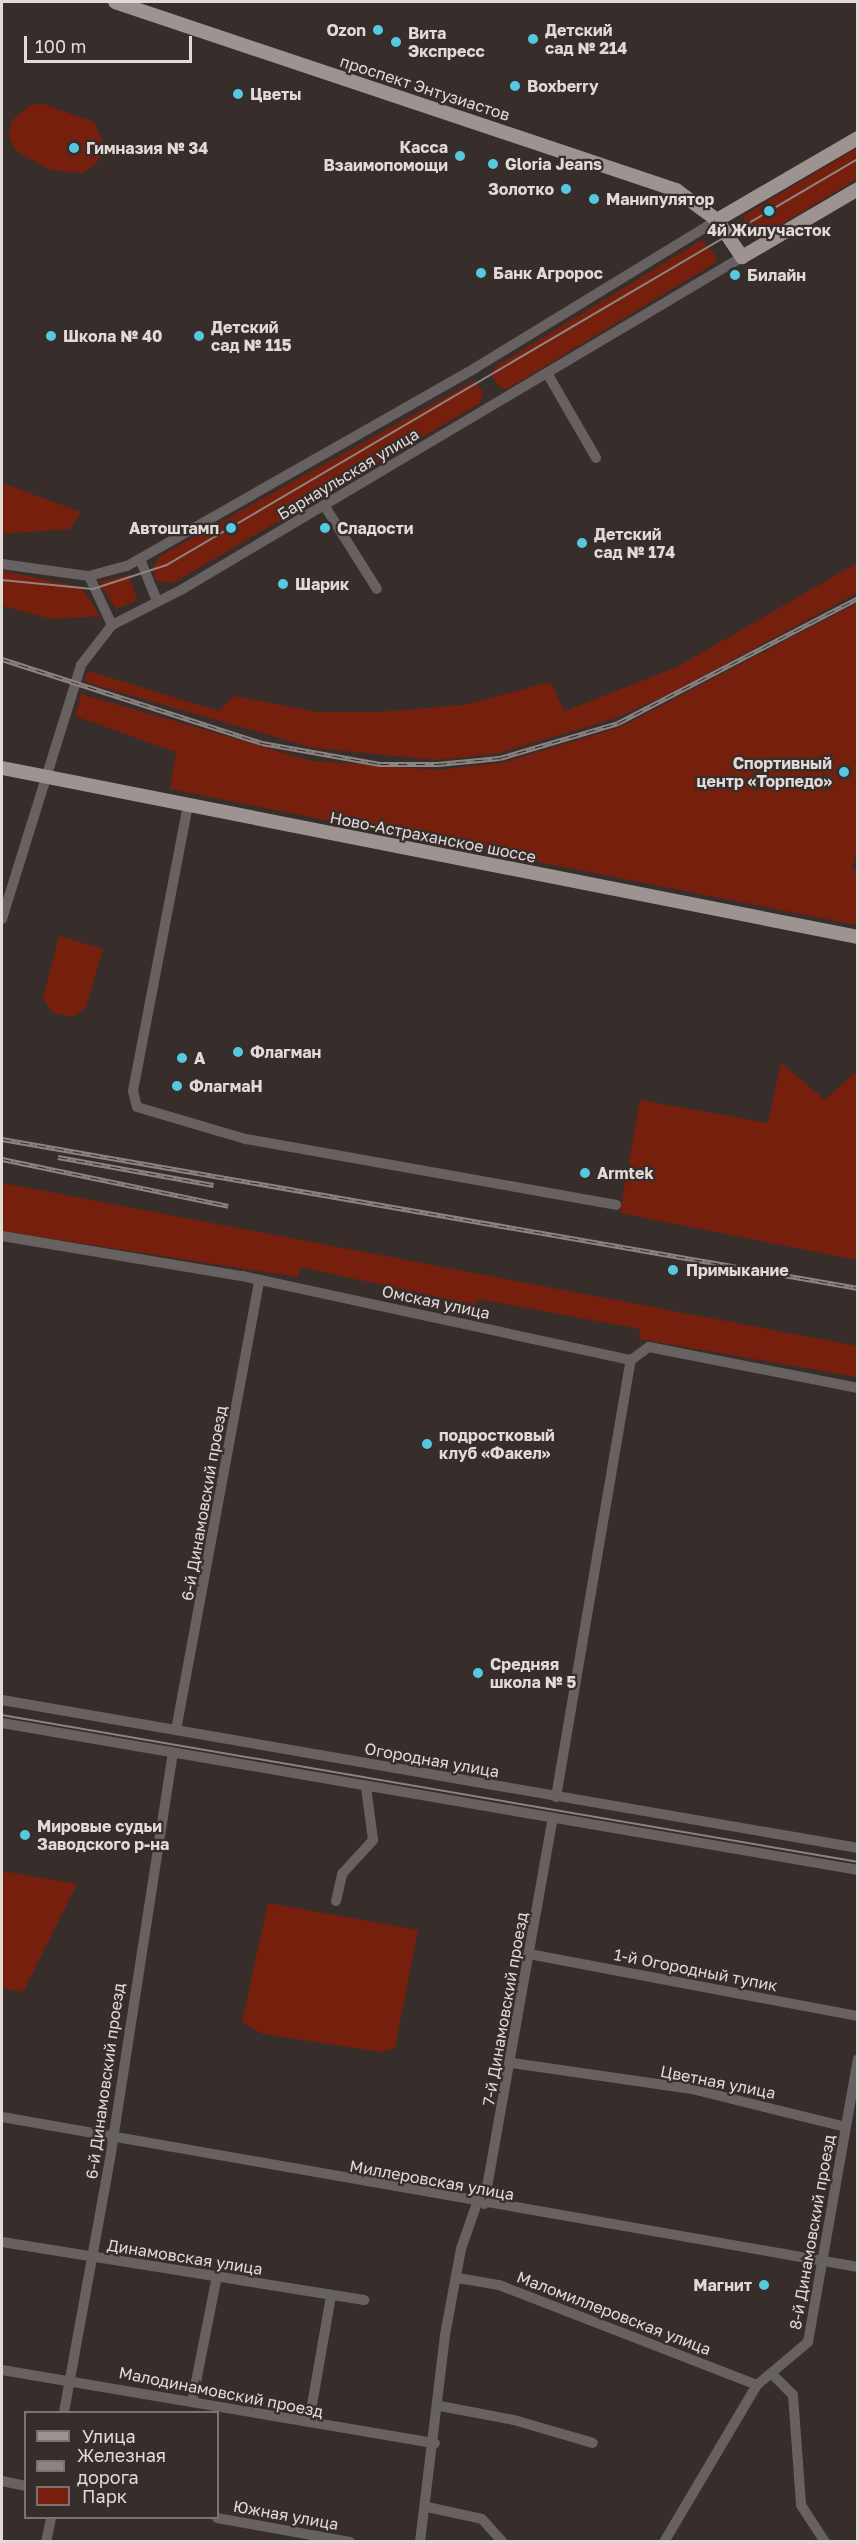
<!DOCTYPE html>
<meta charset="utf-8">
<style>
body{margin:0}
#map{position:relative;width:859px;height:2543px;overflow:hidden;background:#372e2c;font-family:"Golos Text",sans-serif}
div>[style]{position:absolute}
.green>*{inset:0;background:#771f0d}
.minor>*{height:10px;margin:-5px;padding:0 5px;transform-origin:5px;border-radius:5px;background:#676261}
.major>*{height:14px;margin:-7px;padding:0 7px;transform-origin:7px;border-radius:7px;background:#9d9491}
.tram>*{height:1.5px;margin:-0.75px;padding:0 0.75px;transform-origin:0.75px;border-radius:0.75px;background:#8c8482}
.rail>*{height:5px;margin-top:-2.5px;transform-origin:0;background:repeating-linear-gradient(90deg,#372e2c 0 9px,#8c8482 0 18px);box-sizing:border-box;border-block:2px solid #8c8482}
.dots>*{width:16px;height:16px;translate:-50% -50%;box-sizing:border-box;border:3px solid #372e2c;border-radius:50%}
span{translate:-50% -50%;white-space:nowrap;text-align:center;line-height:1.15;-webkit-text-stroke:4.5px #372e2c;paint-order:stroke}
.poi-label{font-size:16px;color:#e0dad8;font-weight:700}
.right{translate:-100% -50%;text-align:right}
.left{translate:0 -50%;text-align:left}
.street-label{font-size:16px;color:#e0dad8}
.frame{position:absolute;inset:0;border:3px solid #e0dad8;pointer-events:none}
.legend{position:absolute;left:24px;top:2411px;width:195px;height:108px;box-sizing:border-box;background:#372e2c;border:2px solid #7b7371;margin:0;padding:8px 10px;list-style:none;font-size:18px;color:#e0dad8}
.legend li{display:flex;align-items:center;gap:12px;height:30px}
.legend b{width:30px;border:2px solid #7b7371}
.scale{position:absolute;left:24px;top:36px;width:168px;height:27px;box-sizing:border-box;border:3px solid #e0dad8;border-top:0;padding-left:8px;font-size:18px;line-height:21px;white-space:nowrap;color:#e0dad8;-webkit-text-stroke:4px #372e2c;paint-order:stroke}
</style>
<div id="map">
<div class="green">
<div style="clip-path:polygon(44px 104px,94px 122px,104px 144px,97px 163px,83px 173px,50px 170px,15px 150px,9px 136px,11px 121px,30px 105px)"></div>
<div style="clip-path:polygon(857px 148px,857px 179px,756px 239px,747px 236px,743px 216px)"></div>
<div style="clip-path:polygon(702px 240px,717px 258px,715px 263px,507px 389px,499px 387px,491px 374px,495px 367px)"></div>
<div style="clip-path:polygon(474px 381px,483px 392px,480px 403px,173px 583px,156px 580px,152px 568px,160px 556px)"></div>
<div style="clip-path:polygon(2px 483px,81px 512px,70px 529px,2px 534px)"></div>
<div style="clip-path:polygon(857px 563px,857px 593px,671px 693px,616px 718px,499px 753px,436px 760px,314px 748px,85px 682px,88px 671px,219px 711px,234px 696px,317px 712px,378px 712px,464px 705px,550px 682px,565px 711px,677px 667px)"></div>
<div style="clip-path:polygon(2px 571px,81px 587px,100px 616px,52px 619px,2px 606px)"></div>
<div style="clip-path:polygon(129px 575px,137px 600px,116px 609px,99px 582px)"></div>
<div style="clip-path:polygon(857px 603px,858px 845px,852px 869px,857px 871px,857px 925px,170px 789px,176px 752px,75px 716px,81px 694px,312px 761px,438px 770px,501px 763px,621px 727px)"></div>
<div style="clip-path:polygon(59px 936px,103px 949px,86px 1007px,73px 1017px,53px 1013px,43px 998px)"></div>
<div style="clip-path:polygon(781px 1063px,825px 1100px,857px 1071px,857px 1260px,620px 1213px,640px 1100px,768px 1123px)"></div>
<div style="clip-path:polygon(2px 1183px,857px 1346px,857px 1377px,639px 1339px,640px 1329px,478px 1299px,475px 1305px,300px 1267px,298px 1277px,2px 1231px)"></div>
<div style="clip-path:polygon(2px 1871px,77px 1884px,23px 1992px,2px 1988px)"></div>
<div style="clip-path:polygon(268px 1903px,418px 1930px,395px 2048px,381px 2052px,263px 2034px,242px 2022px)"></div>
</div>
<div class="minor">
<div style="left:547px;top:373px;width:98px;rotate:60deg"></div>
<div style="left:324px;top:505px;width:99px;rotate:57.8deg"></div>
<div style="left:140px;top:559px;width:45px;rotate:68deg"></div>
<div style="left:2px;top:564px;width:88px;rotate:7.9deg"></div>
<div style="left:89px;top:576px;width:39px;rotate:-15deg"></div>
<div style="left:127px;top:566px;width:400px;rotate:-29.6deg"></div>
<div style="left:475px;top:368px;width:284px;rotate:-31.4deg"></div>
<div style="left:89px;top:576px;width:54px;rotate:64.9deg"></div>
<div style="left:188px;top:805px;width:291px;rotate:100.9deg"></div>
<div style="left:133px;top:1091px;width:16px;rotate:76deg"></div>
<div style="left:137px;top:1107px;width:114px;rotate:16.4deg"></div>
<div style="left:246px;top:1139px;width:376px;rotate:10.1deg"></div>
<div style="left:2px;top:919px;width:266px;rotate:-72.7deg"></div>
<div style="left:81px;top:665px;width:51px;rotate:-52.2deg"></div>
<div style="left:112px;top:625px;width:77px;rotate:-26.9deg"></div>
<div style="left:181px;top:590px;width:652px;rotate:-30.69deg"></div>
<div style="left:2px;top:1236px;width:243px;rotate:9.5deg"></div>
<div style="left:242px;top:1276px;width:398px;rotate:12.2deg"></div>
<div style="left:631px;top:1360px;width:22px;rotate:-36deg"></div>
<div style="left:649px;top:1347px;width:213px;rotate:11.1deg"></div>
<div style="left:2px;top:1700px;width:869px;rotate:9.81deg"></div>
<div style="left:2px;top:1723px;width:869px;rotate:9.74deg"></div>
<div style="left:176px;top:1730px;width:458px;rotate:-79.5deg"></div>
<div style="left:556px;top:1797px;width:443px;rotate:-80.3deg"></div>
<div style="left:336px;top:1901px;width:28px;rotate:-77deg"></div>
<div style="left:342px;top:1874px;width:46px;rotate:-47.6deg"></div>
<div style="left:373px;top:1840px;width:53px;rotate:-97.5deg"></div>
<div style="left:529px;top:1954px;width:335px;rotate:10.7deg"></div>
<div style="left:512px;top:2063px;width:182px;rotate:8.2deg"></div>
<div style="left:692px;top:2089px;width:158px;rotate:13.9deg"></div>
<div style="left:2px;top:2117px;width:869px;rotate:9.94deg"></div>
<div style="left:484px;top:2204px;width:392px;rotate:-79.9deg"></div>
<div style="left:2px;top:2242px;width:367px;rotate:9.1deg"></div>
<div style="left:458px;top:2278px;width:42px;rotate:9.7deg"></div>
<div style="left:499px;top:2285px;width:277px;rotate:21.2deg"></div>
<div style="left:2px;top:2370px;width:439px;rotate:9.6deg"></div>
<div style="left:774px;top:2376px;width:27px;rotate:45deg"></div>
<div style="left:793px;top:2395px;width:110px;rotate:85.8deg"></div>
<div style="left:801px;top:2505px;width:44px;rotate:57deg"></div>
<div style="left:192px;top:2402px;width:128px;rotate:-78.8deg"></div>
<div style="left:440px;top:2406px;width:75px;rotate:10.7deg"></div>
<div style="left:514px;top:2420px;width:82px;rotate:16.2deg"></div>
<div style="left:64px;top:2412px;width:257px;rotate:-79.7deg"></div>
<div style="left:110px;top:2159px;width:411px;rotate:-81.2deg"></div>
<div style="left:309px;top:2422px;width:128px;rotate:-80.1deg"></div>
<div style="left:2px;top:2481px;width:25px;rotate:12deg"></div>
<div style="left:427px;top:2507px;width:56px;rotate:12.3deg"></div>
<div style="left:482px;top:2519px;width:31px;rotate:48deg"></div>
<div style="left:217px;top:2518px;width:135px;rotate:10.2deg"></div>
<div style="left:46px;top:2542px;width:25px;rotate:-78deg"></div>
<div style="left:420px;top:2542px;width:209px;rotate:-83.1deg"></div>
<div style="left:445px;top:2335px;width:87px;rotate:-79.5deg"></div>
<div style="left:461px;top:2249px;width:49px;rotate:-70.8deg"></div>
<div style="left:664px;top:2542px;width:182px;rotate:-59.4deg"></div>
<div style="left:757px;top:2385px;width:67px;rotate:-40.1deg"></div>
<div style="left:808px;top:2342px;width:287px;rotate:-80deg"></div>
</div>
<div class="major">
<div style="left:115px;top:2px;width:592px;rotate:18.53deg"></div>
<div style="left:676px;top:190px;width:51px;rotate:36.2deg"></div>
<div style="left:717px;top:220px;width:45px;rotate:56deg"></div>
<div style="left:742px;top:257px;width:134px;rotate:-30.4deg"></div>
<div style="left:717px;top:220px;width:163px;rotate:-30.2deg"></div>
<div style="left:2px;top:768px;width:873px;rotate:11.17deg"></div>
</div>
<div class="tram">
<div style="left:2px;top:580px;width:91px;rotate:5.6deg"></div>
<div style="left:93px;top:589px;width:78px;rotate:-18deg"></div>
<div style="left:167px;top:565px;width:801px;rotate:-30.44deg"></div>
<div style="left:2px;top:1715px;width:869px;rotate:9.74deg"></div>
</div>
<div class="rail">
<div style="left:2px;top:659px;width:273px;rotate:17.9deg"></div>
<div style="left:262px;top:743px;width:120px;rotate:10.1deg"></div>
<div style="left:380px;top:764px;width:58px"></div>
<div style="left:438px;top:764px;width:62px;rotate:-5.5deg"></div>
<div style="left:500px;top:758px;width:123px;rotate:-16.5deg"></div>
<div style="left:618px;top:723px;width:271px;rotate:-27.5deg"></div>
<div style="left:2px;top:1139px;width:869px;rotate:9.87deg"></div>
<div style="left:58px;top:1157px;width:158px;rotate:10.2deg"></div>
<div style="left:2px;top:1159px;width:231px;rotate:11.7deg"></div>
</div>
<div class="dots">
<div style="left:378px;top:30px;background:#56c9e0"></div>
<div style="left:533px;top:39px;background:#56c9e0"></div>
<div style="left:396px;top:42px;background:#56c9e0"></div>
<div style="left:515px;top:86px;background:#56c9e0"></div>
<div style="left:238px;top:94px;background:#56c9e0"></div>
<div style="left:74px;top:148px;background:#56c9e0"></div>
<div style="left:460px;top:156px;background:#56c9e0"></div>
<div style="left:493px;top:164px;background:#56c9e0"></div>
<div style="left:566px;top:189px;background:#56c9e0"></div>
<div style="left:594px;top:199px;background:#56c9e0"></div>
<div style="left:769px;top:211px;background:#56c9e0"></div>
<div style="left:481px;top:273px;background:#56c9e0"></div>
<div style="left:735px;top:275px;background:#56c9e0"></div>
<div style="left:51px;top:336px;background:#56c9e0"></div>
<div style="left:199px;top:336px;background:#56c9e0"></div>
<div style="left:231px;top:528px;background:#56c9e0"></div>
<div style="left:325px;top:528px;background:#56c9e0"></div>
<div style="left:582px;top:543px;background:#56c9e0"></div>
<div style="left:283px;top:584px;background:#56c9e0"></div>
<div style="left:844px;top:772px;background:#56c9e0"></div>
<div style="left:238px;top:1052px;background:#56c9e0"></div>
<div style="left:182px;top:1058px;background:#56c9e0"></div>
<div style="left:177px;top:1086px;background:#56c9e0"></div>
<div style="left:585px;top:1173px;background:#56c9e0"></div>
<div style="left:673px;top:1270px;background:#56c9e0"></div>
<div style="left:427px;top:1444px;background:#56c9e0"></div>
<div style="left:478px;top:1673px;background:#56c9e0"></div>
<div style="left:25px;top:1835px;background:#56c9e0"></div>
<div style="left:764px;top:2285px;background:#56c9e0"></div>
</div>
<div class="poi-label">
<span class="right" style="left:366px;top:30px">Ozon</span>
<span class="left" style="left:545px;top:39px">Детский<br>сад № 214</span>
<span class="left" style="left:408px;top:42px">Вита<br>Экспресс</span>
<span class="left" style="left:527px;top:86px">Boxberry</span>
<span class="left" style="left:250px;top:94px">Цветы</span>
<span class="right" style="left:448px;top:156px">Касса<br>Взаимопомощи</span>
<span class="left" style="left:86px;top:148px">Гимназия № 34</span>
<span class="left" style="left:505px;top:164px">Gloria Jeans</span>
<span class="right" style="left:554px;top:189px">Золотко</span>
<span class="left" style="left:606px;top:199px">Манипулятор</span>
<span style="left:769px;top:230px">4й Жилучасток</span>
<span class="left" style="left:493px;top:273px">Банк Агророс</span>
<span class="left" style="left:747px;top:275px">Билайн</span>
<span class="left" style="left:211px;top:336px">Детский<br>сад № 115</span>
<span class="left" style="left:63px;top:336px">Школа № 40</span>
<span class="right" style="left:219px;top:528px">Автоштамп</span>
<span class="left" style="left:337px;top:528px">Сладости</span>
<span class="left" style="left:594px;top:543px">Детский<br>сад № 174</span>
<span class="left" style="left:295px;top:584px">Шарик</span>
<span class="right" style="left:832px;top:772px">Спортивный<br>центр «Торпедо»</span>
<span class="left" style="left:250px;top:1052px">Флагман</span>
<span class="left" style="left:194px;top:1058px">A</span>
<span class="left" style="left:189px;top:1086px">ФлагмаН</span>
<span class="left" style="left:597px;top:1173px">Armtek</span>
<span class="left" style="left:686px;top:1270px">Примыкание</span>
<span class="left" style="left:439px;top:1444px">подростковый<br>клуб «Факел»</span>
<span class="left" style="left:490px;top:1673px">Средняя<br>школа № 5</span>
<span class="left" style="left:37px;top:1835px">Мировые судьи<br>Заводского р-на</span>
<span class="right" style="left:752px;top:2285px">Магнит</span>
</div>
<div class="street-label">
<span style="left:425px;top:88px;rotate:18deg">проспект Энтузиастов</span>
<span style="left:348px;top:474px;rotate:-31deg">Барнаульская улица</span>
<span style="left:433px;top:837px;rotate:11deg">Ново-Астраханское шоссе</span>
<span style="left:436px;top:1302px;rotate:12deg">Омская улица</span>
<span style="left:204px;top:1503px;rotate:-80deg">6-й Динамовский проезд</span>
<span style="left:432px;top:1760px;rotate:10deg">Огородная улица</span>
<span style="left:696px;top:1970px;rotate:11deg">1-й Огородный тупик</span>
<span style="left:505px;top:2009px;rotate:-80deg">7-й Динамовский проезд</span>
<span style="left:105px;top:2081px;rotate:-82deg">6-й Динамовский проезд</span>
<span style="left:718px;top:2082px;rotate:11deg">Цветная улица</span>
<span style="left:432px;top:2180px;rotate:10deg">Миллеровская улица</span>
<span style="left:812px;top:2232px;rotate:-80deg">8-й Динамовский проезд</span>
<span style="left:185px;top:2257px;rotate:9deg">Динамовская улица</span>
<span style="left:614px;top:2313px;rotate:21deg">Маломиллеровская улица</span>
<span style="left:221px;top:2392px;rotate:11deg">Малодинамовский проезд</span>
<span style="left:286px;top:2515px;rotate:10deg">Южная улица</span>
</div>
<div class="frame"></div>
<ul class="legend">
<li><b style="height:8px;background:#9d9491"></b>Улица</li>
<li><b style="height:8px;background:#8c8482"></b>Железная дорога</li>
<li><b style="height:16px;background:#771f0d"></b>Парк</li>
</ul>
<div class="scale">100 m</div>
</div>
